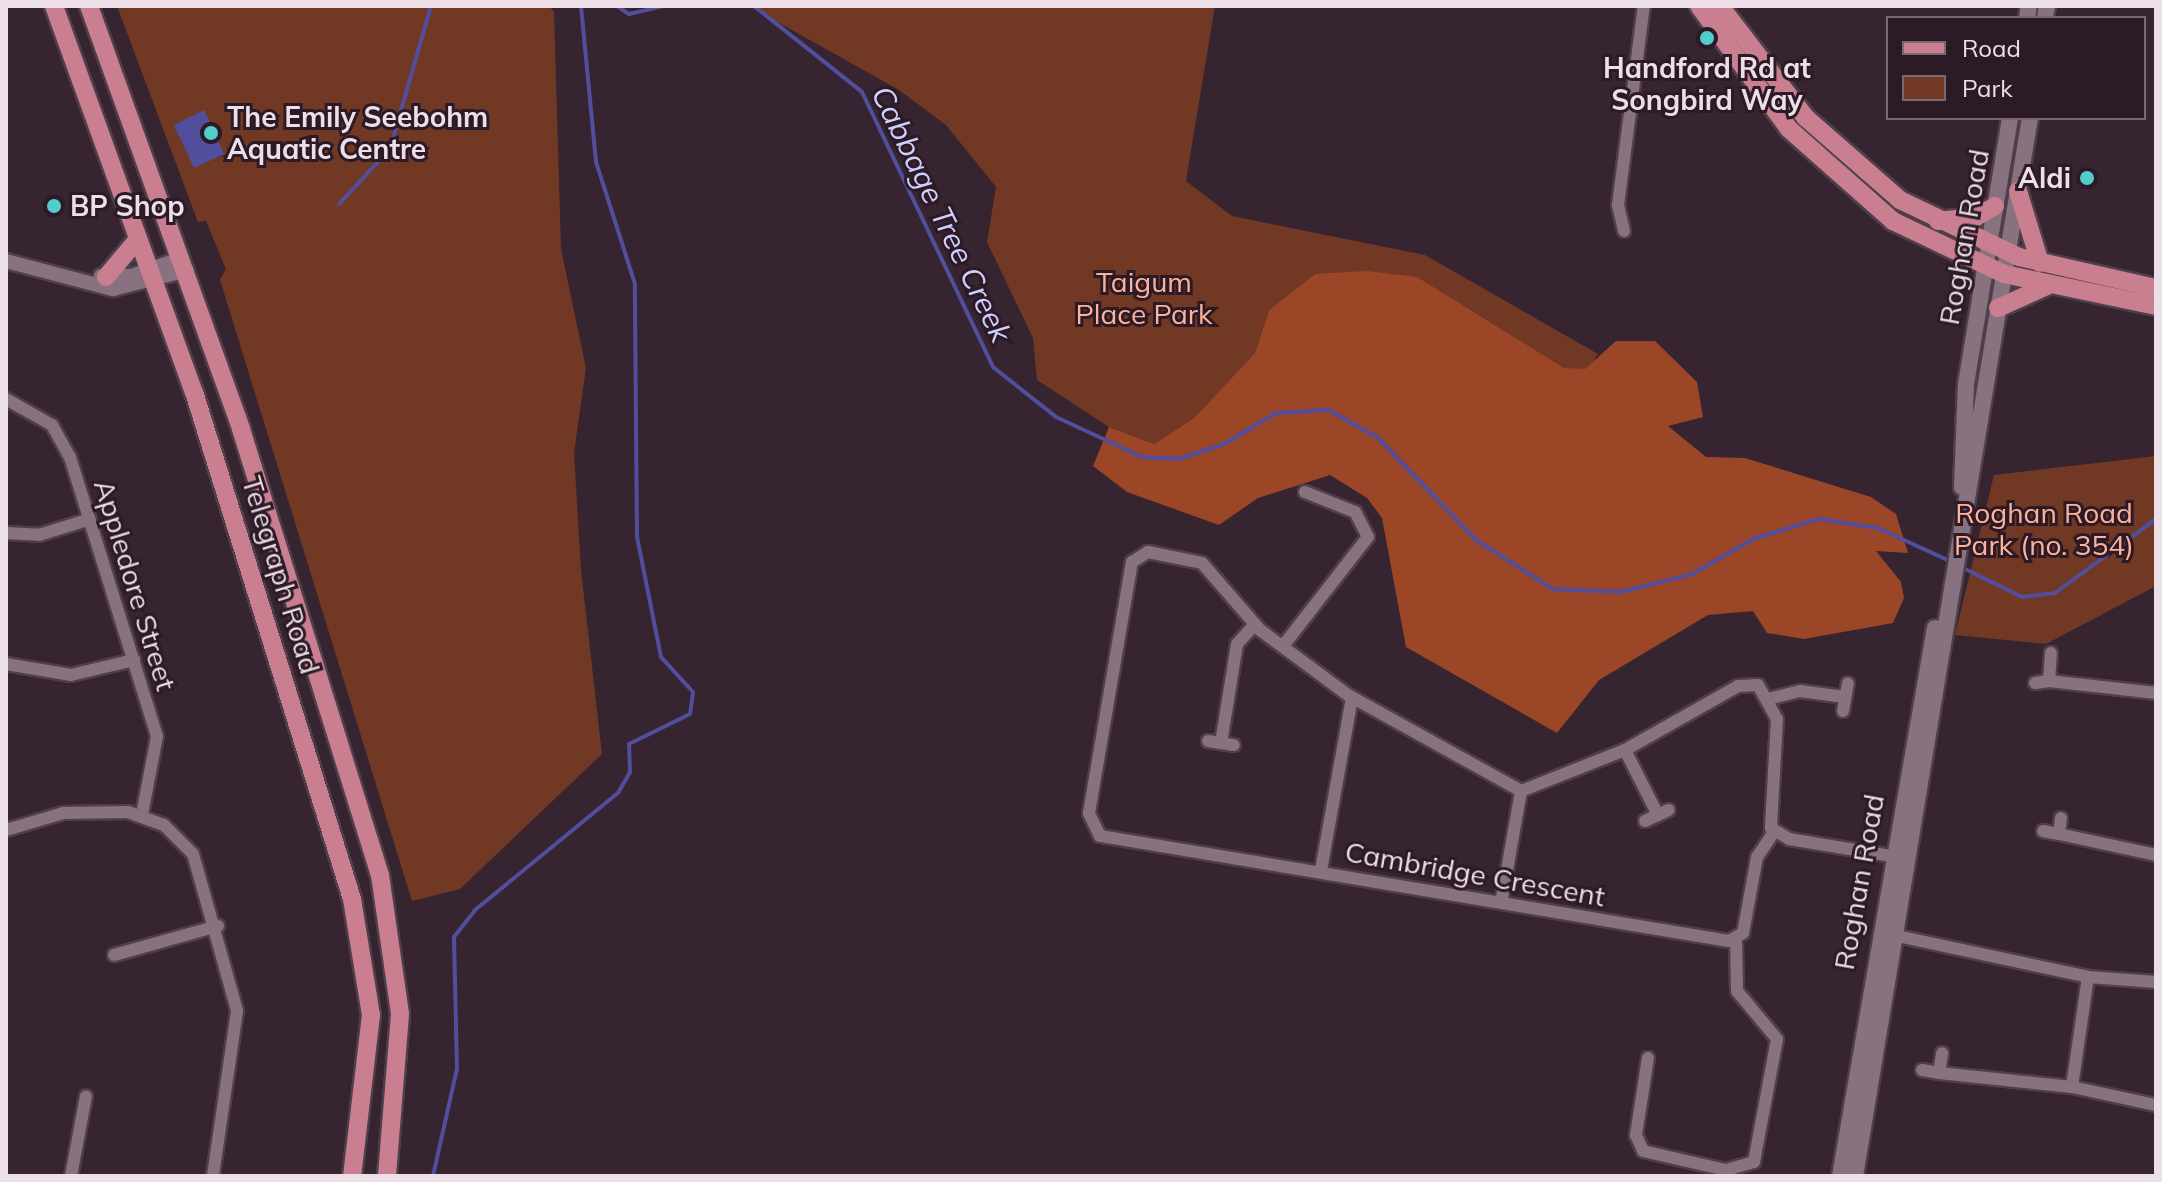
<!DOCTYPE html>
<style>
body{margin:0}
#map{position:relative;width:2162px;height:1182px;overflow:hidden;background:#362430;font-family:Mulish,sans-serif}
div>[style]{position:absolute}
.green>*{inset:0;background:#713824}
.forest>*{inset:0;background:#9c4628}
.water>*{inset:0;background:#514f9d}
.stream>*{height:4px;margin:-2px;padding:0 2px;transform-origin:2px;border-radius:2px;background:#514f9d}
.roads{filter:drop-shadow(2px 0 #4f3f4a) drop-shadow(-2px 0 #4f3f4a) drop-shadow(0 2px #4f3f4a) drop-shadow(0 -2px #4f3f4a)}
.minor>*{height:12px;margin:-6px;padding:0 6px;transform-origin:6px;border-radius:6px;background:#88727f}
.tertiary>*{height:14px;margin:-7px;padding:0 7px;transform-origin:7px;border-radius:7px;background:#88727f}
.secondary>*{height:16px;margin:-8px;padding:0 8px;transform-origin:8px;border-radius:8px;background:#88727f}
.primary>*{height:18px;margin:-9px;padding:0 9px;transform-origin:9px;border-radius:9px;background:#c97f8f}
.dots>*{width:22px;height:22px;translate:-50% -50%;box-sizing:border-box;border:4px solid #2c1a26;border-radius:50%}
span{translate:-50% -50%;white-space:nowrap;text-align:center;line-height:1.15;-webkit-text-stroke:6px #2c1a26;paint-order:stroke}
.poi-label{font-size:28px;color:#ecdfe7;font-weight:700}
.left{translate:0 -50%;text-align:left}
.right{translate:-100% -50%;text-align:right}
.street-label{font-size:28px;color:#ecdfe7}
.park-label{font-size:28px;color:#fcb39b}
.water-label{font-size:30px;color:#ced1fd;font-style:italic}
.frame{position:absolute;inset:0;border:8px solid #ecdfe7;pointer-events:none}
.legend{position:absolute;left:1886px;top:16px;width:260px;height:104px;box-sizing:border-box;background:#2c1a26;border:2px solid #796973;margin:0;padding:10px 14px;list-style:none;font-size:24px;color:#ecdfe7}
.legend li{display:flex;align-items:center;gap:16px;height:40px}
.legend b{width:40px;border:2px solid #796973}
</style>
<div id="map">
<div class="green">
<div style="clip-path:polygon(117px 6px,549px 6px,554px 12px,561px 249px,586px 368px,574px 453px,581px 570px,602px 754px,460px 889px,412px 901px,220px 280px,226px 269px,206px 221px,198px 222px)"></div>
<div style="clip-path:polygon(749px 6px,1215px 6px,1186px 181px,1232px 216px,1425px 255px,1598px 354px,1568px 400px,1315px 274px,1269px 310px,1255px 353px,1194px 418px,1154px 444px,1109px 427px,1037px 380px,1033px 338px,987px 242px,996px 187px,946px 125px,899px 90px)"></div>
<div style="clip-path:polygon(2156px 456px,2156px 586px,2046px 644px,1955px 635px,1994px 475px)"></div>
</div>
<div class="forest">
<div style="clip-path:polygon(1367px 271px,1417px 277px,1564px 368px,1585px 369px,1616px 341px,1655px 341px,1697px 382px,1703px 417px,1668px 426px,1706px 457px,1745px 458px,1871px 497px,1896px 514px,1908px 553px,1876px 551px,1901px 582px,1904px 598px,1893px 623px,1804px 639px,1767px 633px,1753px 611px,1708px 615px,1599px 680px,1557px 733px,1406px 647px,1382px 518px,1367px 498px,1330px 475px,1258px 498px,1219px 525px,1127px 492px,1093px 466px,1109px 427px,1154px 444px,1194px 418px,1255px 353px,1269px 310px,1315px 274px)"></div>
</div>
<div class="water">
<div style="clip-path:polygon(204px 110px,224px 154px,194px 168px,174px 125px)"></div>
</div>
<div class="stream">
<div style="left:617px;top:6px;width:14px;rotate:34deg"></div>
<div style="left:629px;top:14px;width:35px;rotate:-13deg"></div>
<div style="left:754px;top:6px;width:138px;rotate:38.5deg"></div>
<div style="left:862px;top:92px;width:305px;rotate:64.5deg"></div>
<div style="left:993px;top:367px;width:80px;rotate:38.4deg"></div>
<div style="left:1056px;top:417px;width:95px;rotate:24.9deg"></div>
<div style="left:1142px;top:457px;width:37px;rotate:3deg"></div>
<div style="left:1179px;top:459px;width:47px;rotate:-18.4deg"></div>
<div style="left:1224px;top:444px;width:61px;rotate:-30.8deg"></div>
<div style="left:1276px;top:413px;width:53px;rotate:-3.2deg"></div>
<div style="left:1329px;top:410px;width:56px;rotate:29.7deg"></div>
<div style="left:1378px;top:438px;width:141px;rotate:46.1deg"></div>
<div style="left:1476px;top:540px;width:91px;rotate:32.5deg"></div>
<div style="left:1553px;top:589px;width:68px;rotate:2.5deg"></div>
<div style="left:1621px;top:592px;width:73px;rotate:-14.2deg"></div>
<div style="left:1692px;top:574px;width:70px;rotate:-29.8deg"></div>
<div style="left:1753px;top:539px;width:69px;rotate:-16.9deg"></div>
<div style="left:1819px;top:519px;width:60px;rotate:8.7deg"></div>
<div style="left:1878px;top:528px;width:81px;rotate:24.7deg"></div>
<div style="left:339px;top:204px;width:75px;rotate:-47.2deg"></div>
<div style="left:390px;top:149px;width:149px;rotate:-74deg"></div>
<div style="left:1959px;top:566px;width:70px;rotate:26.2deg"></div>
<div style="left:2022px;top:597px;width:33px;rotate:-7deg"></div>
<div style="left:2055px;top:593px;width:125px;rotate:-36.2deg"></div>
<div style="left:433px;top:1176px;width:110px;rotate:-77.4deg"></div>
<div style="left:457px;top:1069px;width:132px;rotate:-91.3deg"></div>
<div style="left:454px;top:937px;width:34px;rotate:-52deg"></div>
<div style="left:475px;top:910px;width:185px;rotate:-39.3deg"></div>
<div style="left:618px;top:793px;width:24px;rotate:-60deg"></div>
<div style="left:630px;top:772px;width:28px;rotate:-92deg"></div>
<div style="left:629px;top:744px;width:68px;rotate:-26.2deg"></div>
<div style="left:690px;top:714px;width:22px;rotate:-82deg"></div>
<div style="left:693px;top:692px;width:47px;rotate:-132.4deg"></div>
<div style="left:661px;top:657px;width:122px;rotate:-101.3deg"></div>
<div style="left:637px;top:537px;width:253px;rotate:-90.5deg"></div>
<div style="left:635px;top:284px;width:128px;rotate:-107.7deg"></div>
<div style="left:596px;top:162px;width:157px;rotate:-95.5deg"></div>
</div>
<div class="roads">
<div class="minor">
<div style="left:1624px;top:231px;width:27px;rotate:-103deg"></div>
<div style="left:1618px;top:205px;width:201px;rotate:-82.6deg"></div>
<div style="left:6px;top:399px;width:53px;rotate:29.5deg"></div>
<div style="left:52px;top:425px;width:37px;rotate:61deg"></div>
<div style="left:70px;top:457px;width:292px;rotate:72.7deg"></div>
<div style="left:157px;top:736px;width:80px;rotate:100.8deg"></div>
<div style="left:6px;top:533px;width:33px;rotate:3deg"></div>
<div style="left:39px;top:535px;width:53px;rotate:-17.4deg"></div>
<div style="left:1283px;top:646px;width:138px;rotate:-52.1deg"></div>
<div style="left:1368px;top:537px;width:28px;rotate:-117deg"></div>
<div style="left:1355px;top:512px;width:54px;rotate:-158.2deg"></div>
<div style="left:6px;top:664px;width:66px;rotate:9.6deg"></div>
<div style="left:71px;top:675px;width:65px;rotate:-13.4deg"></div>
<div style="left:2049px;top:681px;width:108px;rotate:6.4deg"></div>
<div style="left:2035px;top:683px;width:14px;rotate:-8deg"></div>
<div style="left:2049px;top:681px;width:28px;rotate:-86deg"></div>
<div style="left:1772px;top:698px;width:29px;rotate:-14deg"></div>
<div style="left:1800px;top:691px;width:45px;rotate:7.6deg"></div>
<div style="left:1843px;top:711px;width:28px;rotate:-80deg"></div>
<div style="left:1208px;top:741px;width:26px;rotate:9deg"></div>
<div style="left:1221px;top:743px;width:100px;rotate:-80.8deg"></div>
<div style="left:1237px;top:644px;width:25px;rotate:-48deg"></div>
<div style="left:1625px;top:750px;width:73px;rotate:63.1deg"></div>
<div style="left:1645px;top:821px;width:26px;rotate:-25deg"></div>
<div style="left:6px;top:830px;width:59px;rotate:-16.6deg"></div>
<div style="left:63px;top:813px;width:65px;rotate:-0.9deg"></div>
<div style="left:128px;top:812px;width:38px;rotate:20deg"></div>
<div style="left:164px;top:825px;width:41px;rotate:45deg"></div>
<div style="left:193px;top:854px;width:163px;rotate:74.3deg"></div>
<div style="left:237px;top:1011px;width:167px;rotate:98.3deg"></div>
<div style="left:2043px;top:831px;width:16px;rotate:11deg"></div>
<div style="left:2059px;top:834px;width:16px;rotate:-83deg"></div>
<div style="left:1774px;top:832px;width:30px;rotate:124deg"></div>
<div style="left:1757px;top:857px;width:77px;rotate:100.4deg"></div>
<div style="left:1743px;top:933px;width:16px;rotate:150deg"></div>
<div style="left:1729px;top:941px;width:638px;rotate:-170.52deg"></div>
<div style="left:1100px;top:836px;width:25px;rotate:-116deg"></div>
<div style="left:1089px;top:813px;width:255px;rotate:-80.3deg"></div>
<div style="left:1132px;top:562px;width:19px;rotate:-32deg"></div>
<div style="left:1148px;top:552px;width:55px;rotate:11.5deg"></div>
<div style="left:1202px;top:563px;width:89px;rotate:49.1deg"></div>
<div style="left:1260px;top:630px;width:109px;rotate:36.5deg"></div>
<div style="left:1348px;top:695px;width:198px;rotate:29deg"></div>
<div style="left:1521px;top:791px;width:112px;rotate:-21.5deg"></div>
<div style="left:1625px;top:750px;width:130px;rotate:-29.5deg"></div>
<div style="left:1738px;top:686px;width:20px;rotate:-3deg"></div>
<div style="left:1758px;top:685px;width:39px;rotate:61deg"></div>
<div style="left:1777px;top:719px;width:109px;rotate:93.2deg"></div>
<div style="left:1771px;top:828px;width:21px;rotate:31deg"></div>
<div style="left:1789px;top:839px;width:117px;rotate:9.4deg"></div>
<div style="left:2059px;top:834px;width:99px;rotate:12.2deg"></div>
<div style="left:1321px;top:870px;width:175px;rotate:-79.8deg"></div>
<div style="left:1502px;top:898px;width:109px;rotate:-79.9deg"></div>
<div style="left:1888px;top:934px;width:205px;rotate:12.1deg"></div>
<div style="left:2088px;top:977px;width:68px;rotate:4.2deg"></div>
<div style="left:114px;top:955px;width:108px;rotate:-15.6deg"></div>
<div style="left:2088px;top:977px;width:111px;rotate:98.3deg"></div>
<div style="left:2072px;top:1087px;width:86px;rotate:12.1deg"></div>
<div style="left:1648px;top:1058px;width:78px;rotate:98.9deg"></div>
<div style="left:1636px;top:1135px;width:17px;rotate:66deg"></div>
<div style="left:1643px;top:1151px;width:85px;rotate:12.9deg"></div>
<div style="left:1726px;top:1170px;width:29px;rotate:-16deg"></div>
<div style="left:1754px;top:1162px;width:125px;rotate:-79.4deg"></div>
<div style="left:1777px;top:1039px;width:62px;rotate:-129.8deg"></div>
<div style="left:1737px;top:991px;width:52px;rotate:-91.1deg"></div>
<div style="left:1922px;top:1070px;width:17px;rotate:10deg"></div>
<div style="left:1939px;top:1073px;width:20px;rotate:-81deg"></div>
<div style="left:1939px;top:1073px;width:134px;rotate:6deg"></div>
<div style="left:71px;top:1176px;width:81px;rotate:-79.4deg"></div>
</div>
<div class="tertiary">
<div style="left:6px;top:261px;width:111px;rotate:14.7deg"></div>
<div style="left:113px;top:289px;width:76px;rotate:-14.4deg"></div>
<div style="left:101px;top:276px;width:30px"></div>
<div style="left:131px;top:276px;width:54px;rotate:-19.4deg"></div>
</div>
<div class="secondary">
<div style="left:2027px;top:18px;width:12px;rotate:-81deg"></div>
<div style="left:2045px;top:18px;width:12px;rotate:-81deg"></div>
<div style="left:1962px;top:487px;width:103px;rotate:-87.8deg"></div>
<div style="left:1966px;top:384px;width:270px;rotate:-80.6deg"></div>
<div style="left:1840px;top:1176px;width:556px;rotate:-80.17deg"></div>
<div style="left:1855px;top:1176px;width:1072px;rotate:-80.61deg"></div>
</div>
<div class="primary">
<div style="left:54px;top:6px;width:411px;rotate:70.1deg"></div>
<div style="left:194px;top:392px;width:531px;rotate:72.69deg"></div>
<div style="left:352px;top:899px;width:118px;rotate:80.7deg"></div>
<div style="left:371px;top:1015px;width:162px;rotate:96.7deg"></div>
<div style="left:89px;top:6px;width:449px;rotate:70.2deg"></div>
<div style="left:241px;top:429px;width:467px;rotate:72.7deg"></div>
<div style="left:380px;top:875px;width:140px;rotate:81.8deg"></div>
<div style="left:400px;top:1014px;width:163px;rotate:94.6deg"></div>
<div style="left:1699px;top:6px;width:152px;rotate:53.8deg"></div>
<div style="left:1789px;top:129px;width:139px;rotate:41.5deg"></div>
<div style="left:1893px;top:221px;width:123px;rotate:25.5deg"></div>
<div style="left:2004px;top:274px;width:155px;rotate:11.9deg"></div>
<div style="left:1720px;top:6px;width:141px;rotate:52.5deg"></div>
<div style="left:1806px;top:118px;width:125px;rotate:41.1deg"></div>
<div style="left:1900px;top:200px;width:132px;rotate:25.6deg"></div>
<div style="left:2019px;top:257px;width:140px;rotate:12.8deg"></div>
<div style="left:2018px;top:191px;width:75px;rotate:73deg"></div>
<div style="left:1938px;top:221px;width:38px;rotate:-6deg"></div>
<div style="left:1976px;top:217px;width:22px;rotate:-30deg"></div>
<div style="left:106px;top:277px;width:50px;rotate:-49.9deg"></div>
<div style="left:1998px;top:308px;width:54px;rotate:-24.2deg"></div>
</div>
</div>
<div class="dots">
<div style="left:1707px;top:38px;background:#52cdcb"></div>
<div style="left:211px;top:133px;background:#52cdcb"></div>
<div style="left:2087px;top:178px;background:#52cdcb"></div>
<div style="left:54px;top:206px;background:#52cdcb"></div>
</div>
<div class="poi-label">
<span style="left:1707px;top:84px">Handford Rd at<br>Songbird Way</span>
<span class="left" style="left:227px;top:133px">The Emily Seebohm<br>Aquatic Centre</span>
<span class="right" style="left:2071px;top:178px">Aldi</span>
<span class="left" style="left:70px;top:206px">BP Shop</span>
</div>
<div class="street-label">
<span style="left:1964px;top:237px;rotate:-80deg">Roghan Road</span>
<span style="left:281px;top:575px;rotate:73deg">Telegraph Road</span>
<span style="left:135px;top:585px;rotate:73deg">Appledore Street</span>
<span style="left:1475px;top:874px;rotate:10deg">Cambridge Crescent</span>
<span style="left:1859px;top:882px;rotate:-80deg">Roghan Road</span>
</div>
<div class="park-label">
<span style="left:1144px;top:298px">Taigum<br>Place Park</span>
<span style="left:2044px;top:529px">Roghan Road<br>Park (no. 354)</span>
</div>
<div class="water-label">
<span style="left:942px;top:214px;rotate:64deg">Cabbage Tree Creek</span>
</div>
<div class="frame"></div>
<ul class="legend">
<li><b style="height:10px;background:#c97f8f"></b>Road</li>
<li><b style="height:22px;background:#713824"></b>Park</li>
</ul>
</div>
